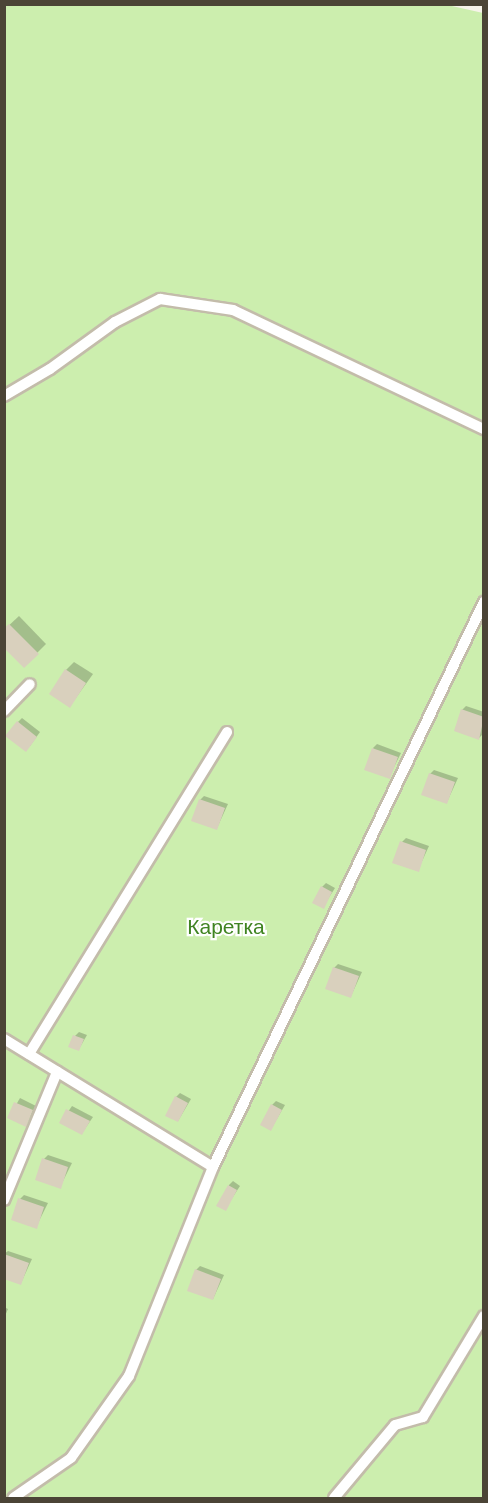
<!DOCTYPE html>
<meta charset="utf-8">
<style>
body{margin:0}
#map{position:relative;width:488px;height:1503px;overflow:hidden;background:#f6f3e9;font-family:"Work Sans",sans-serif}
div>[style]{position:absolute}
.green>*{inset:0;background:#cceeae}
.shadow>*{inset:0;background:#0003}
.building>*{inset:0;background:#d9d0bd}
.roads{filter:drop-shadow(2px 0 #c3bcaa) drop-shadow(-2px 0 #c3bcaa) drop-shadow(0 2px #c3bcaa) drop-shadow(0 -2px #c3bcaa)}
.service>*{height:10px;margin:-5px;padding:0 5px;transform-origin:5px;border-radius:5px;background:#fff}
span{translate:-50% -50%;white-space:nowrap;text-align:center;line-height:1.15;-webkit-text-stroke:4.5px #fff;paint-order:stroke}
.park-label{font-size:21px;color:#408422}
.frame{position:absolute;inset:0;border:6px solid #4b4436;pointer-events:none}
</style>
<div id="map">
<div class="green">
<div style="clip-path:polygon(443px 4px,483px 13px,483px 1498px,5px 1498px,5px 5px)"></div>
</div>
<div class="shadow">
<div style="clip-path:polygon(19px 616px,46px 644px,24px 666px,4px 630px)"></div>
<div style="clip-path:polygon(74px 662px,93px 674px,70px 706px,66px 670px)"></div>
<div style="clip-path:polygon(466px 706px,484px 712px,483px 734px,479px 738px,462px 710px)"></div>
<div style="clip-path:polygon(22px 718px,40px 732px,30px 746px,18px 722px)"></div>
<div style="clip-path:polygon(377px 744px,401px 753px,389px 777px,373px 748px)"></div>
<div style="clip-path:polygon(434px 770px,458px 778px,447px 802px,430px 774px)"></div>
<div style="clip-path:polygon(204px 796px,228px 804px,217px 828px,200px 800px)"></div>
<div style="clip-path:polygon(406px 838px,429px 846px,418px 870px,402px 842px)"></div>
<div style="clip-path:polygon(326px 883px,335px 888px,323px 907px,322px 887px)"></div>
<div style="clip-path:polygon(338px 964px,362px 972px,351px 996px,334px 968px)"></div>
<div style="clip-path:polygon(79px 1032px,87px 1035px,79px 1049px,75px 1036px)"></div>
<div style="clip-path:polygon(180px 1093px,191px 1099px,178px 1121px,176px 1097px)"></div>
<div style="clip-path:polygon(20px 1098px,36px 1106px,26px 1125px,9px 1117px)"></div>
<div style="clip-path:polygon(276px 1101px,285px 1105px,271px 1129px,272px 1105px)"></div>
<div style="clip-path:polygon(72px 1106px,93px 1117px,82px 1133px,61px 1122px)"></div>
<div style="clip-path:polygon(48px 1155px,72px 1163px,60px 1187px,44px 1159px)"></div>
<div style="clip-path:polygon(233px 1181px,240px 1186px,225px 1209px,229px 1185px)"></div>
<div style="clip-path:polygon(24px 1195px,48px 1203px,36px 1227px,20px 1199px)"></div>
<div style="clip-path:polygon(8px 1251px,32px 1259px,21px 1283px,4px 1254px)"></div>
<div style="clip-path:polygon(200px 1266px,224px 1275px,213px 1299px,196px 1270px)"></div>
<div style="clip-path:polygon(4px 1307px,8px 1309px,4px 1318px)"></div>
</div>
<div class="building">
<div style="clip-path:polygon(9px 624px,39px 654px,24px 668px,4px 648px,4px 628px)"></div>
<div style="clip-path:polygon(65px 669px,86px 683px,70px 708px,49px 694px)"></div>
<div style="clip-path:polygon(461px 709px,484px 717px,479px 740px,454px 731px)"></div>
<div style="clip-path:polygon(17px 721px,37px 737px,26px 752px,5px 736px)"></div>
<div style="clip-path:polygon(372px 748px,398px 757px,390px 779px,364px 770px)"></div>
<div style="clip-path:polygon(429px 773px,455px 782px,447px 804px,421px 795px)"></div>
<div style="clip-path:polygon(199px 799px,225px 808px,217px 830px,191px 821px)"></div>
<div style="clip-path:polygon(400px 841px,426px 850px,419px 872px,392px 863px)"></div>
<div style="clip-path:polygon(321px 886px,332px 892px,324px 909px,312px 903px)"></div>
<div style="clip-path:polygon(333px 967px,359px 976px,351px 998px,325px 989px)"></div>
<div style="clip-path:polygon(73px 1035px,84px 1039px,79px 1051px,68px 1047px)"></div>
<div style="clip-path:polygon(175px 1096px,188px 1103px,178px 1122px,165px 1116px)"></div>
<div style="clip-path:polygon(14px 1102px,33px 1110px,26px 1127px,7px 1118px)"></div>
<div style="clip-path:polygon(271px 1104px,282px 1110px,271px 1131px,260px 1125px)"></div>
<div style="clip-path:polygon(66px 1109px,90px 1121px,82px 1135px,59px 1123px)"></div>
<div style="clip-path:polygon(42px 1158px,68px 1167px,61px 1189px,35px 1180px)"></div>
<div style="clip-path:polygon(228px 1185px,237px 1190px,226px 1211px,216px 1206px)"></div>
<div style="clip-path:polygon(18px 1198px,44px 1207px,37px 1229px,11px 1220px)"></div>
<div style="clip-path:polygon(4px 1254px,29px 1263px,21px 1285px,4px 1279px)"></div>
<div style="clip-path:polygon(195px 1269px,221px 1279px,213px 1300px,187px 1291px)"></div>
</div>
<div class="roads">
<div class="service">
<div style="left:4px;top:396px;width:53px;rotate:-30.4deg"></div>
<div style="left:50px;top:369px;width:80px;rotate:-35.9deg"></div>
<div style="left:115px;top:322px;width:51px;rotate:-27.1deg"></div>
<div style="left:160px;top:299px;width:74px;rotate:8.6deg"></div>
<div style="left:233px;top:310px;width:278px;rotate:25.4deg"></div>
<div style="left:4px;top:711px;width:37px;rotate:-46deg"></div>
<div style="left:4px;top:1039px;width:245px;rotate:31.5deg"></div>
<div style="left:213px;top:1167px;width:225px;rotate:111.9deg"></div>
<div style="left:129px;top:1376px;width:100px;rotate:125.3deg"></div>
<div style="left:71px;top:1458px;width:70px;rotate:145.4deg"></div>
<div style="left:29px;top:1054px;width:378px;rotate:-58.4deg"></div>
<div style="left:213px;top:1167px;width:627px;rotate:-64.38deg"></div>
<div style="left:4px;top:1200px;width:139px;rotate:-67.5deg"></div>
<div style="left:334px;top:1498px;width:95px;rotate:-50.1deg"></div>
<div style="left:395px;top:1425px;width:29px;rotate:-16deg"></div>
<div style="left:423px;top:1417px;width:118px;rotate:-58.9deg"></div>
</div>
</div>
<div class="park-label">
<span style="left:226px;top:927px">Каретка</span>
</div>
<div class="frame"></div>
</div>
